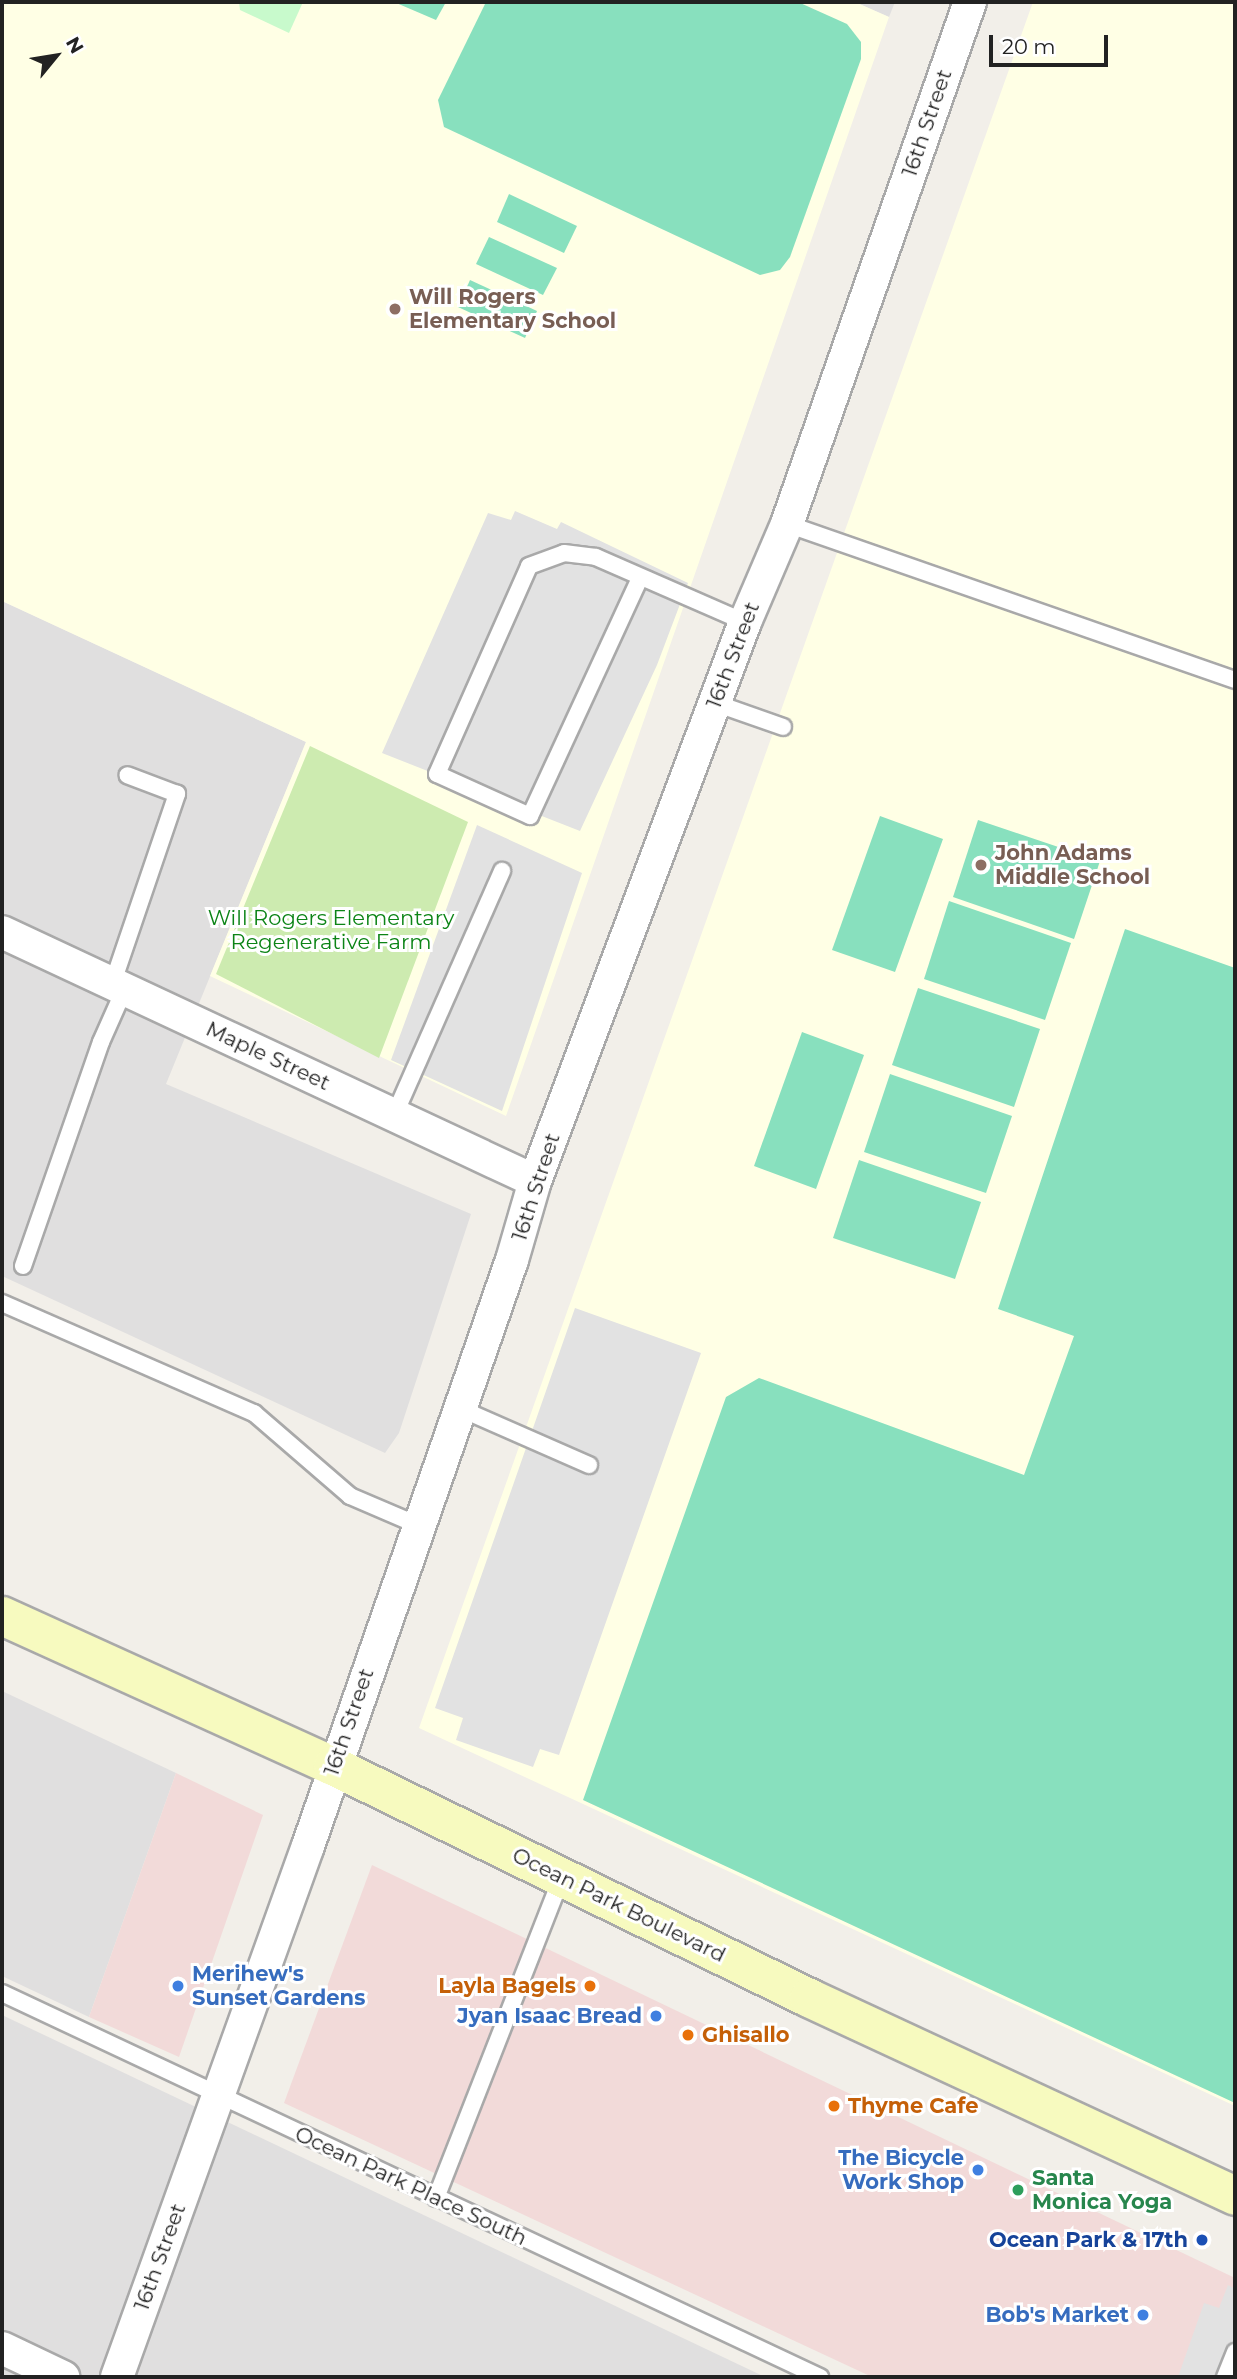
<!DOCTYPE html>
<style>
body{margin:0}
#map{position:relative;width:1237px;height:2379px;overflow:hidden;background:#f2efe9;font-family:Montserrat,sans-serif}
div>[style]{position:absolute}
.residential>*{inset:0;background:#e0dfdf}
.commercial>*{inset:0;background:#f2dad9}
.education>*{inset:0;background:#ffffe5}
.grass>*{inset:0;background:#cdebb0}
.park>*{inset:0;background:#c8facc}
.pitch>*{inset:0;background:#88e0be}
.parking>*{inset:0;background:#e2e2e2}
.roads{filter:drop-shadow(2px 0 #a9a9a9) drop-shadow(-2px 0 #a9a9a9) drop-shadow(0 2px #a9a9a9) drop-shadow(0 -2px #a9a9a9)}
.lane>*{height:16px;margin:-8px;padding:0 8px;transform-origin:8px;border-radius:8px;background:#fff}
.street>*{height:32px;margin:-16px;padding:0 16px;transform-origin:16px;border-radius:16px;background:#fff}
.secondary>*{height:38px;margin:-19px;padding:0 19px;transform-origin:19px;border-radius:19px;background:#f7fabf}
.dots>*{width:19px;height:19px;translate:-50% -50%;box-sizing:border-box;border:4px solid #fff;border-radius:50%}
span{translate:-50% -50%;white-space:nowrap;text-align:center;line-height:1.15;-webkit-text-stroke:6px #fff;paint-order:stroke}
.street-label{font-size:21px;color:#222}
.education-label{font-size:21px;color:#785e54;font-weight:700}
.left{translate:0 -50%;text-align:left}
.park-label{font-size:21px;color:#0c8416}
.shop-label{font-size:21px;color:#366cbe;font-weight:700}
.right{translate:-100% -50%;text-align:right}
.food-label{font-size:21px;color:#c56008;font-weight:700}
.leisure-label{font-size:21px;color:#27864d;font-weight:700}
.transit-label{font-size:21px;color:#164399;font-weight:700}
.frame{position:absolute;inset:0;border:4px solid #222;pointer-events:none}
.north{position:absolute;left:21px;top:21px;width:70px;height:70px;-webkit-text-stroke:5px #fff;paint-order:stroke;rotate:60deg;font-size:19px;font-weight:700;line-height:28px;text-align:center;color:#222}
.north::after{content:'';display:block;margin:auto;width:24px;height:32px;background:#222;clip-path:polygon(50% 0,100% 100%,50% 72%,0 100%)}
.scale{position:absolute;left:989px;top:35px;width:119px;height:32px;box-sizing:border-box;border:4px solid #222;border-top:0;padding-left:9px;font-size:21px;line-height:24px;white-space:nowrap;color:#222;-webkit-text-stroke:5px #fff;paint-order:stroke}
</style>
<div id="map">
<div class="residential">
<div style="clip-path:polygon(855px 2px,895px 2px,889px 17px)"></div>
<div style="clip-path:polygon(2px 601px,306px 742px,166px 1084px,471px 1214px,399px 1433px,385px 1453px,2px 1276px)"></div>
<div style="clip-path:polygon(2px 1691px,176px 1773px,89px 2017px,2px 1976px)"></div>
<div style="clip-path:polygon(2px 2015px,765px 2377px,2px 2377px)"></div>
</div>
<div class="commercial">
<div style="clip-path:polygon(176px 1773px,263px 1815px,179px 2057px,89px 2017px)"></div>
<div style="clip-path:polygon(372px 1865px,1235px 2278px,1235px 2377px,872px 2377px,284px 2103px)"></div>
</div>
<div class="education">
<div style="clip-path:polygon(2px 2px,855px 2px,889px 17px,506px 1116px,210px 976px,306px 742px,2px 601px)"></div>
<div style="clip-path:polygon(1033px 2px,1235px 2px,1235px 2106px,419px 1728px)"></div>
</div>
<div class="grass">
<div style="clip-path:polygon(310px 746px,468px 822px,379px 1058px,216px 974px)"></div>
</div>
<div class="park">
<div style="clip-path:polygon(239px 2px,303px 2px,289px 33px,240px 10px)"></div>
</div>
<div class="pitch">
<div style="clip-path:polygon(394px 2px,446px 2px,436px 20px)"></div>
<div style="clip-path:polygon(486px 2px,798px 2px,847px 24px,861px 42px,861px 59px,790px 257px,780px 270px,760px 275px,444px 127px,438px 100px)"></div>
<div style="clip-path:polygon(509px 194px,577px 226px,564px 253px,497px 222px)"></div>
<div style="clip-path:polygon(489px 237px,557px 268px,543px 295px,476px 264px)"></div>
<div style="clip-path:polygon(470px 280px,537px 311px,525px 338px,458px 307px)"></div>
<div style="clip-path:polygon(880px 816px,943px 839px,895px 972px,832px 950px)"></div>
<div style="clip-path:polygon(978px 820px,1100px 861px,1074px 939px,953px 897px)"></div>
<div style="clip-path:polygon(949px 901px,1071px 943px,1045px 1020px,924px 979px)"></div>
<div style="clip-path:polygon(1125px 929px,1235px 968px,1235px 2103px,583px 1800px,726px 1397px,759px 1378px,1024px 1475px,1074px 1336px,998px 1309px)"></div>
<div style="clip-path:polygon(918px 988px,1040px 1029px,1014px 1107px,892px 1065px)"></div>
<div style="clip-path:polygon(802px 1032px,864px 1055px,816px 1189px,754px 1166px)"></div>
<div style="clip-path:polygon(890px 1074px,1012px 1116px,986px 1193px,864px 1152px)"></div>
<div style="clip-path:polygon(859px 1160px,981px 1202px,955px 1279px,833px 1238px)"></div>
</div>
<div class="parking">
<div style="clip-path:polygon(515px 511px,557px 529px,561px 522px,688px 583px,657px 665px,580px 831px,382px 753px,488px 513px,511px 520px)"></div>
<div style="clip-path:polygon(477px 825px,582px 873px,502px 1111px,391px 1060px)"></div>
<div style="clip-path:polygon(575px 1308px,701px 1353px,559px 1755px,540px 1749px,533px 1767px,456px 1740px,463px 1718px,435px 1708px)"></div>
<div style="clip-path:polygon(1228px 2285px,1235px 2289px,1235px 2377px,1178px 2377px,1204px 2303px,1219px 2308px)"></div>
</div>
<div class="roads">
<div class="lane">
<div style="left:787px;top:524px;width:474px;rotate:19.2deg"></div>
<div style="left:640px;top:578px;width:262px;rotate:114.8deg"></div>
<div style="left:530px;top:816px;width:102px;rotate:-155.7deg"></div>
<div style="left:437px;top:774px;width:227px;rotate:-66.1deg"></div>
<div style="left:529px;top:566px;width:37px;rotate:-20deg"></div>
<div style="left:564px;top:553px;width:32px;rotate:7deg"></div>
<div style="left:596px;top:557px;width:163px;rotate:23.6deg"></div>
<div style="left:715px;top:703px;width:72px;rotate:19.4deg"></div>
<div style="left:113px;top:982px;width:199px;rotate:-71.2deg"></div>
<div style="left:177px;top:794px;width:53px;rotate:-159.2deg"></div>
<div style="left:394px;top:1116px;width:268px;rotate:-66.2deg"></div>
<div style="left:23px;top:1266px;width:237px;rotate:-70.8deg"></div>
<div style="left:101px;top:1042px;width:59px;rotate:-66deg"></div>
<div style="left:2px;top:1303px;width:275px;rotate:23.6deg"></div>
<div style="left:254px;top:1413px;width:127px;rotate:40.8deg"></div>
<div style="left:350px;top:1496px;width:74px;rotate:23.1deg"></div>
<div style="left:459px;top:1408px;width:142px;rotate:23.7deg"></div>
<div style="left:2px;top:1993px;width:904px;rotate:25.15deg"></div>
<div style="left:436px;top:2198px;width:345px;rotate:-68.6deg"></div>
<div style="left:1225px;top:2377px;width:27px;rotate:-68deg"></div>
</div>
<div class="street">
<div style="left:2px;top:932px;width:588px;rotate:25.04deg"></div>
<div style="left:2px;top:2348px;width:68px;rotate:25.4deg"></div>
<div style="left:117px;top:2377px;width:564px;rotate:-70.22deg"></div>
<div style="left:308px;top:1846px;width:620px;rotate:-70.81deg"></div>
<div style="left:512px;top:1260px;width:82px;rotate:-73.8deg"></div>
<div style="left:535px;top:1181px;width:597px;rotate:-69.41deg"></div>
<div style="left:745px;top:622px;width:107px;rotate:-66.8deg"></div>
<div style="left:787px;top:524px;width:553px;rotate:-70.68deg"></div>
</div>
<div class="secondary">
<div style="left:2px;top:1616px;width:363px;rotate:24.4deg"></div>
<div style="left:333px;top:1766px;width:530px;rotate:25.98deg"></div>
<div style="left:809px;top:1998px;width:470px;rotate:24.9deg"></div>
</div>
</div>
<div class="dots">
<div style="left:395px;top:309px;background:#8d6e63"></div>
<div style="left:981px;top:865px;background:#8d6e63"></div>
<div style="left:178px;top:1986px;background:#3f7fe0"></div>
<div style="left:590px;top:1986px;background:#e8710a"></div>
<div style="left:656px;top:2016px;background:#3f7fe0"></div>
<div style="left:688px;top:2035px;background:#e8710a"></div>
<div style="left:834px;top:2106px;background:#e8710a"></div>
<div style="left:978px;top:2170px;background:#3f7fe0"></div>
<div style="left:1018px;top:2190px;background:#2e9e5b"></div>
<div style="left:1202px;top:2240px;background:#1a4fb4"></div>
<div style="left:1143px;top:2315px;background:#3f7fe0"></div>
</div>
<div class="street-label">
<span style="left:927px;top:123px;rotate:-71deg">16th Street</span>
<span style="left:733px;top:655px;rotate:-69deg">16th Street</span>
<span style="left:268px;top:1056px;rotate:25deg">Maple Street</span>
<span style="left:536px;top:1187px;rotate:-72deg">16th Street</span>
<span style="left:349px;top:1722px;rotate:-71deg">16th Street</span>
<span style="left:619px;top:1905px;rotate:26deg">Ocean Park Boulevard</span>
<span style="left:411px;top:2186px;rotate:25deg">Ocean Park Place South</span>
<span style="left:160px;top:2257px;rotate:-70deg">16th Street</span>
</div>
<div class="education-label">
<span class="left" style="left:409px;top:309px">Will Rogers<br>Elementary School</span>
<span class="left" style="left:995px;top:865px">John Adams<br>Middle School</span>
</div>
<div class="park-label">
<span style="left:331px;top:930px">Will Rogers Elementary<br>Regenerative Farm</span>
</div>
<div class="shop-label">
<span class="left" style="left:192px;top:1986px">Merihew's<br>Sunset Gardens</span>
<span class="right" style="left:642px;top:2016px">Jyan Isaac Bread</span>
<span class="right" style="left:964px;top:2170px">The Bicycle<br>Work Shop</span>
<span class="right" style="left:1129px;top:2315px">Bob's Market</span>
</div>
<div class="food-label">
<span class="right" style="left:576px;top:1986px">Layla Bagels</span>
<span class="left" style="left:702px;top:2035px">Ghisallo</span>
<span class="left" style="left:848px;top:2106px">Thyme Cafe</span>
</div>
<div class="leisure-label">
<span class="left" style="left:1032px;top:2190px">Santa<br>Monica Yoga</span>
</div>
<div class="transit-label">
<span class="right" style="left:1188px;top:2240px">Ocean Park &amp; 17th</span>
</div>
<div class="frame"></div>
<div class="north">N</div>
<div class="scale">20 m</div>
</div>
